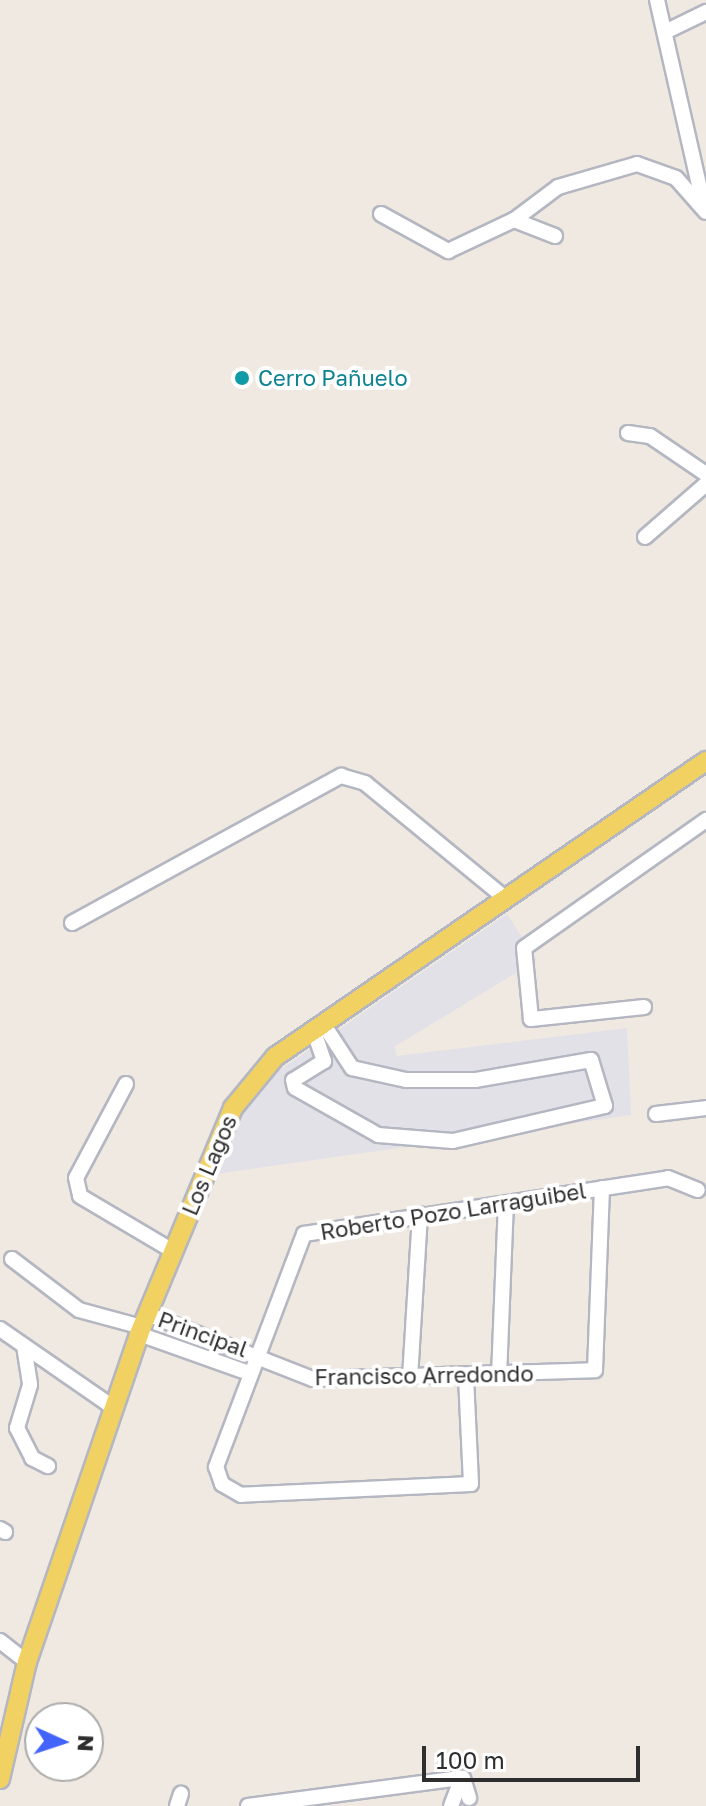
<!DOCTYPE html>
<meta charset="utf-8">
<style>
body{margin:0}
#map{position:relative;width:706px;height:1806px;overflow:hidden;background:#efe9e1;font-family:"Golos Text",sans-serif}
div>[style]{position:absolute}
.industrial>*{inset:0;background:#e3e1e8}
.roads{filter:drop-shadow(2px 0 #b4b7c1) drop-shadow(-2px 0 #b4b7c1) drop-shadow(0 2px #b4b7c1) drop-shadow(0 -2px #b4b7c1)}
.minor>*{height:14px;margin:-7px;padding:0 7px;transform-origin:7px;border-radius:7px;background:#fff}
.major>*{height:18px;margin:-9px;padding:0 9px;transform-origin:9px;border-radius:9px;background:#f2d163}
.dots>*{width:22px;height:22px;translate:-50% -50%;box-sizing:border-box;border:4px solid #fff;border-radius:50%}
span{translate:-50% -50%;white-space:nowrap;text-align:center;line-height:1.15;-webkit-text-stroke:8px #fff;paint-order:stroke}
.culture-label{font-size:22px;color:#0d838f}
.left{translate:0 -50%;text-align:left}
.street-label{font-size:22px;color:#2e2e2e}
.north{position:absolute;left:24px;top:1702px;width:80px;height:80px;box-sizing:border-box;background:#fff;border:2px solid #ababab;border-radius:50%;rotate:93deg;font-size:22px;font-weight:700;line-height:32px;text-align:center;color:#2e2e2e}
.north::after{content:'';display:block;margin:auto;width:28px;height:36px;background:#4264fb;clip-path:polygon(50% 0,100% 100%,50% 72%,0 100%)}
.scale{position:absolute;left:422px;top:1746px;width:218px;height:36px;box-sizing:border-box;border:4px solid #2e2e2e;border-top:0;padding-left:10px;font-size:24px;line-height:28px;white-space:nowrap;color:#2e2e2e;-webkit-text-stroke:6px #fff;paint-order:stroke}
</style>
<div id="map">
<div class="industrial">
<div style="clip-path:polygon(507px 914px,537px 960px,394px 1047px,397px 1056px,627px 1028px,631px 1115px,216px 1174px,240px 1114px,265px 1080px)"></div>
</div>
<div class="roads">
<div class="minor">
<div style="left:657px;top:0;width:207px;rotate:77.2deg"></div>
<div style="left:665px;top:32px;width:46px;rotate:-26deg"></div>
<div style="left:381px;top:214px;width:77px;rotate:28.9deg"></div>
<div style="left:448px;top:251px;width:73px;rotate:-25.2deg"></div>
<div style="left:555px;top:236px;width:44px;rotate:-158.7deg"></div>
<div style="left:514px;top:220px;width:55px;rotate:-36.9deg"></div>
<div style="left:558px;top:187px;width:82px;rotate:-16.2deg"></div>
<div style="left:637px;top:164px;width:41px;rotate:19.7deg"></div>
<div style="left:676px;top:178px;width:45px;rotate:48.6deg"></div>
<div style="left:628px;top:433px;width:22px;rotate:8deg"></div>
<div style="left:650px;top:436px;width:68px;rotate:34.2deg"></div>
<div style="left:645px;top:537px;width:81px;rotate:-41deg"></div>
<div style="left:72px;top:923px;width:307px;rotate:-28.7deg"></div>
<div style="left:341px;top:776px;width:25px;rotate:16deg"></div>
<div style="left:365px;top:783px;width:181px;rotate:39.4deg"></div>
<div style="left:644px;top:1007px;width:114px;rotate:173.9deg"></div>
<div style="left:531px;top:1019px;width:71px;rotate:-95.6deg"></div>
<div style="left:524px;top:948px;width:223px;rotate:-35.1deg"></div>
<div style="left:314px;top:1032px;width:31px;rotate:71deg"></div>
<div style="left:324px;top:1061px;width:36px;rotate:148deg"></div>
<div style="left:293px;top:1080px;width:8px;rotate:76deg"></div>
<div style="left:295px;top:1088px;width:95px;rotate:29.5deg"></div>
<div style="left:378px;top:1135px;width:75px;rotate:4.6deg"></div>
<div style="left:453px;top:1141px;width:156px;rotate:-13deg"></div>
<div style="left:605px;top:1106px;width:48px;rotate:-106.9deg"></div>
<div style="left:591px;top:1060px;width:118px;rotate:170.2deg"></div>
<div style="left:475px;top:1080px;width:69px;rotate:180deg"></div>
<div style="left:406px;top:1080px;width:55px;rotate:-167.5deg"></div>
<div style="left:352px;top:1068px;width:51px;rotate:-123.1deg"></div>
<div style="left:126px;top:1084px;width:106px;rotate:118deg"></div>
<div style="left:76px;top:1178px;width:18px;rotate:77deg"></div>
<div style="left:80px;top:1196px;width:108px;rotate:30.6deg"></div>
<div style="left:656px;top:1114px;width:50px;rotate:-6.8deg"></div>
<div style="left:12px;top:1259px;width:84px;rotate:37.3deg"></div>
<div style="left:79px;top:1310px;width:65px;rotate:15.1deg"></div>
<div style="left:147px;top:1314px;width:178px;rotate:21.4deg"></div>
<div style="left:313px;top:1379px;width:282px;rotate:-1.8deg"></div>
<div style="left:595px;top:1370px;width:182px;rotate:-87.8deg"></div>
<div style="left:0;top:1329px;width:139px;rotate:34.7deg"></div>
<div style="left:139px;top:1334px;width:117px;rotate:19.5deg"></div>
<div style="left:24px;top:1346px;width:39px;rotate:81deg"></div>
<div style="left:30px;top:1385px;width:45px;rotate:106.8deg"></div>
<div style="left:17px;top:1428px;width:34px;rotate:63deg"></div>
<div style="left:32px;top:1458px;width:18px;rotate:27deg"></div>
<div style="left:499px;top:1376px;width:172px;rotate:-87.7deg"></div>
<div style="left:466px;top:1377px;width:107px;rotate:87.3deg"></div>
<div style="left:471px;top:1484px;width:230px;rotate:177.3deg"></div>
<div style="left:241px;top:1495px;width:22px;rotate:-150deg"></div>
<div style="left:222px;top:1484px;width:18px;rotate:-109deg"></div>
<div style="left:216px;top:1467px;width:249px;rotate:-69.3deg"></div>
<div style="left:304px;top:1234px;width:368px;rotate:-8.7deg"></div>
<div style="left:668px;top:1178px;width:32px;rotate:22deg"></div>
<div style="left:410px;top:1378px;width:164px;rotate:-86.5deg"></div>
<div style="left:0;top:1529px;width:6px;rotate:31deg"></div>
<div style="left:0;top:1641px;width:34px;rotate:38deg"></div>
<div style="left:463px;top:1778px;width:21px;rotate:73deg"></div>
<div style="left:177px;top:1806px;width:13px;rotate:-72deg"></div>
<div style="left:248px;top:1806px;width:216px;rotate:-7.5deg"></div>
<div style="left:451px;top:1806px;width:30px;rotate:-69deg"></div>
</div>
<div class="major">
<div style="left:0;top:1779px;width:120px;rotate:-77deg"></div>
<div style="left:27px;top:1662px;width:347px;rotate:-71.1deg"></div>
<div style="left:139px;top:1334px;width:245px;rotate:-67.4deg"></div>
<div style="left:233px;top:1108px;width:66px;rotate:-50.5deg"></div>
<div style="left:275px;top:1057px;width:523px;rotate:-34.48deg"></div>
</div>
</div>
<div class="dots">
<div style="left:242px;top:378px;background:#0f9aa8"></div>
</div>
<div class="culture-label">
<span class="left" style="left:258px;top:378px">Cerro Pañuelo</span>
</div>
<div class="street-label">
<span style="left:209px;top:1165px;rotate:-67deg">Los Lagos</span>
<span style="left:453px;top:1211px;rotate:-9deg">Roberto Pozo Larraguibel</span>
<span style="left:203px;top:1334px;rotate:20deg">Principal</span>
<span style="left:424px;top:1375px;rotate:-1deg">Francisco Arredondo</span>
</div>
<div class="north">N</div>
<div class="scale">100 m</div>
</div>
